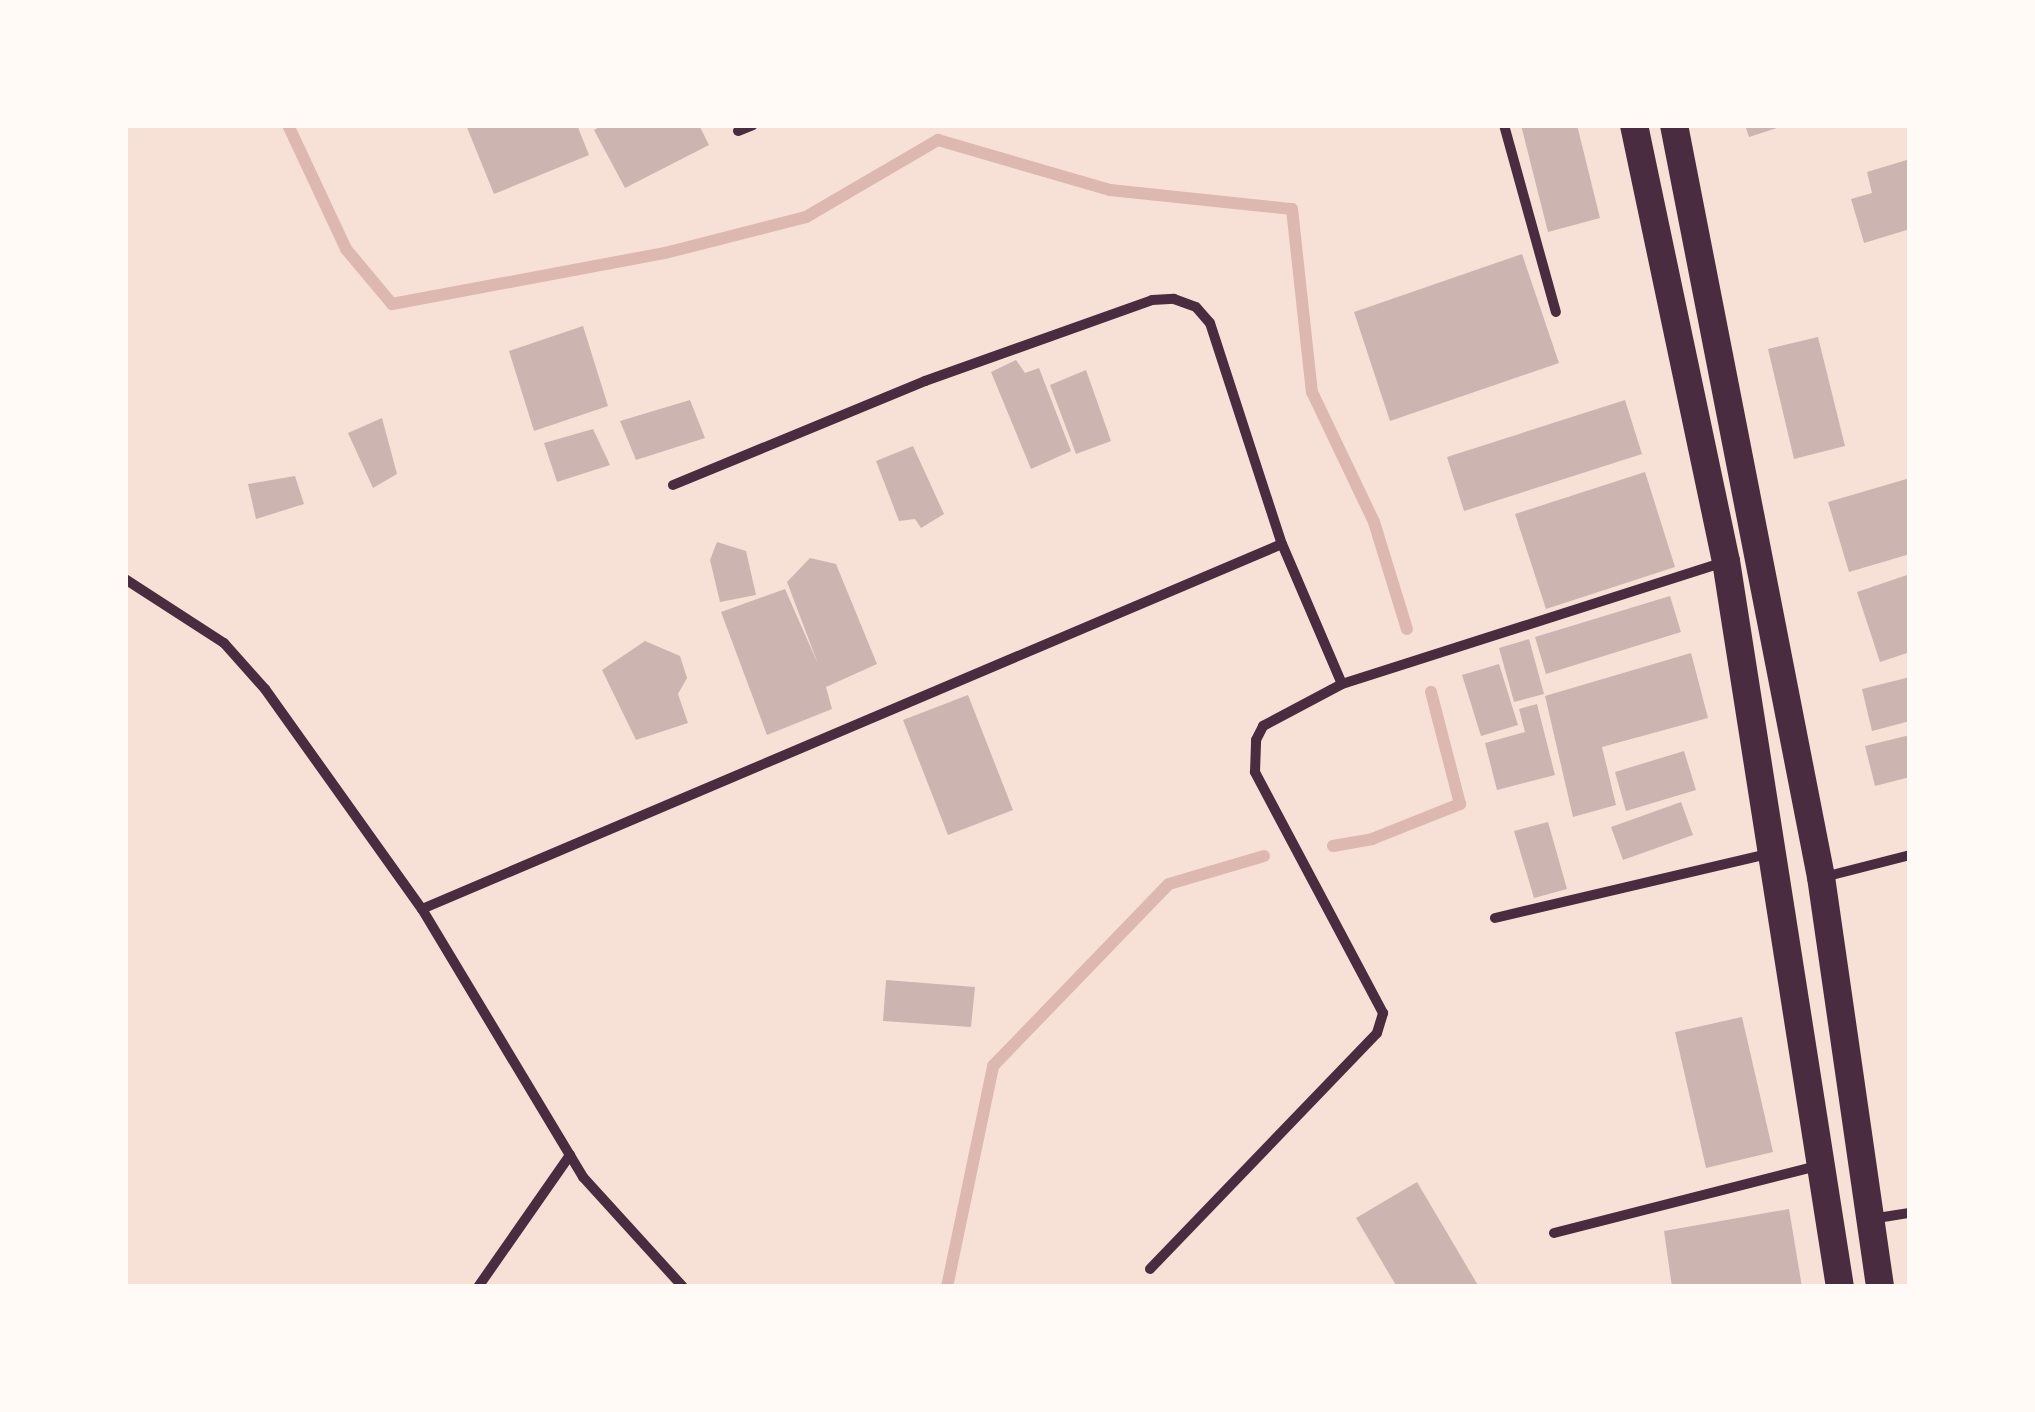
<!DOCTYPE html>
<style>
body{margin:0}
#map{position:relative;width:2035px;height:1412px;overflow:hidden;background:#f7e1d7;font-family:"PT Sans Narrow",sans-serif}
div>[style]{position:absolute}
.stream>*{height:12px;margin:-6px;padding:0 6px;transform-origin:6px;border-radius:6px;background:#dcb8b0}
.building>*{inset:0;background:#ccb4b1}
.minor>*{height:10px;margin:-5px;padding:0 5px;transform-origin:5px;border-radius:5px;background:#4a2c40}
.trunk>*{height:28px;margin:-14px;padding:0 14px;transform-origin:14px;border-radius:14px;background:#4a2c40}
span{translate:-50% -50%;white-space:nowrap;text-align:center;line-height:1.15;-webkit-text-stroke:8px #fffaf5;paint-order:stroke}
.frame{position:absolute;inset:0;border:128px solid #fffaf5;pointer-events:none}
</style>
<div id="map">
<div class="stream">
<div style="left:288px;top:125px;width:137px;rotate:64.9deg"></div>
<div style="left:346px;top:249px;width:72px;rotate:50.1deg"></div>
<div style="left:392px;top:304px;width:278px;rotate:-10.6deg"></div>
<div style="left:665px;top:253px;width:146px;rotate:-14.3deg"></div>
<div style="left:806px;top:217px;width:153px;rotate:-30.3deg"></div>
<div style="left:938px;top:140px;width:179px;rotate:16.2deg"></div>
<div style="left:1110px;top:190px;width:183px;rotate:6deg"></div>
<div style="left:1292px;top:209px;width:184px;rotate:83.8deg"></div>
<div style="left:1312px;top:392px;width:144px;rotate:64.5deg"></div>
<div style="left:1374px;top:522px;width:112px;rotate:72.9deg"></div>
<div style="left:1333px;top:846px;width:40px;rotate:-10deg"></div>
<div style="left:1372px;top:839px;width:95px;rotate:-21.7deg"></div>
<div style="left:1460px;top:804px;width:116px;rotate:-104.5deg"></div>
<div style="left:947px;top:1287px;width:226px;rotate:-78.2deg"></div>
<div style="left:993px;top:1066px;width:253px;rotate:-46deg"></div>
<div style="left:1169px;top:884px;width:99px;rotate:-16.4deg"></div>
</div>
<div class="building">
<div style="clip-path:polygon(466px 125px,577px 125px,589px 155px,494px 194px)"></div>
<div style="clip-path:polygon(603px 125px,699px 125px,709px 145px,625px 188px,594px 130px)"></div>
<div style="clip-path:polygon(1521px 125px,1577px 125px,1600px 218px,1548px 232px)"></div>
<div style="clip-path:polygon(1745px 125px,1783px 125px,1783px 126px,1749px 137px)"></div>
<div style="clip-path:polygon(1910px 159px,1910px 229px,1864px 243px,1851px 199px,1872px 193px,1867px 172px)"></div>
<div style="clip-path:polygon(1522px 254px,1559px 363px,1390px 421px,1354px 312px)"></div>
<div style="clip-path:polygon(583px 326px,608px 406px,534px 431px,509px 351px)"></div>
<div style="clip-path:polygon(1818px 337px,1845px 446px,1794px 459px,1768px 349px)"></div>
<div style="clip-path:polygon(1016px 360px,1025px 373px,1039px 368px,1071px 451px,1031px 469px,991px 372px)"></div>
<div style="clip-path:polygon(1086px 370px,1111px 441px,1076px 454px,1050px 385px)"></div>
<div style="clip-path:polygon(690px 400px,705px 438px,636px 460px,620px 421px)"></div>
<div style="clip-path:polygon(1625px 400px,1642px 454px,1464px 511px,1447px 457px)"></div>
<div style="clip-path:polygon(382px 418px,397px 474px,373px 488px,348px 433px)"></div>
<div style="clip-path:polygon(593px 429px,610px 465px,557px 482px,544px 443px)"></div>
<div style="clip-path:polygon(913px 446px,944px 514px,921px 528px,915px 519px,899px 521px,876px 461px)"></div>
<div style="clip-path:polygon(1645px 472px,1675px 567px,1546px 609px,1515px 514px)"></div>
<div style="clip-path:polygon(295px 476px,304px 504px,256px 519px,248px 484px)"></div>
<div style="clip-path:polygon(1910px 478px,1910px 554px,1849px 572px,1828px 502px)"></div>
<div style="clip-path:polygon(717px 542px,746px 551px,756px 595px,720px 602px,710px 560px)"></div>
<div style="clip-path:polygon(810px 558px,836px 564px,877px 664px,826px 687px,832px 709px,767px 735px,721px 612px,785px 589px,818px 664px,787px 582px)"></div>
<div style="clip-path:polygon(1910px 574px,1910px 652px,1880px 662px,1857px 592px)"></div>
<div style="clip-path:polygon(1670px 596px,1681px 632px,1546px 674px,1535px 637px)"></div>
<div style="clip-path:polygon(1529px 639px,1544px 694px,1514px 702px,1499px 648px)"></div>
<div style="clip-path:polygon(645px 641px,680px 656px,687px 678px,678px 694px,688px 723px,636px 740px,602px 670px)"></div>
<div style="clip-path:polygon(1691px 653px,1708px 718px,1602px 747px,1616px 805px,1573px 817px,1545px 696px)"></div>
<div style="clip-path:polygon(1499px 664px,1518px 725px,1481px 736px,1462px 675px)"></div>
<div style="clip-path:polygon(1910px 677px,1910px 721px,1872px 731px,1862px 689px)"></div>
<div style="clip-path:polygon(968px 695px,1013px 810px,948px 835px,903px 720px)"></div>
<div style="clip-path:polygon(1537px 704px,1555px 775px,1497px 790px,1485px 743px,1525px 732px,1519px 709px)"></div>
<div style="clip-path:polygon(1910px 735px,1910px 777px,1875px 786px,1865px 746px)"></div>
<div style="clip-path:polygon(1684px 751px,1696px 790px,1626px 811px,1615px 772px)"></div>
<div style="clip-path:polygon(1681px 802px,1693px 835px,1623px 860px,1611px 827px)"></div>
<div style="clip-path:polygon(1548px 822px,1567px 889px,1534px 898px,1514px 831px)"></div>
<div style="clip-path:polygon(886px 980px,975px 987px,971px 1027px,883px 1021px)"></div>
<div style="clip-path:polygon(1742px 1017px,1773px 1152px,1706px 1168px,1675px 1032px)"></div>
<div style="clip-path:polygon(1417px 1182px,1479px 1287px,1397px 1287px,1356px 1218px)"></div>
<div style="clip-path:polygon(1789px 1209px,1802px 1287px,1672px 1287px,1664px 1231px)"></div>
</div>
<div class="minor">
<div style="left:1504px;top:125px;width:194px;rotate:74.5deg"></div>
<div style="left:738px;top:131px;width:16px;rotate:-22deg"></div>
<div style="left:673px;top:485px;width:273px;rotate:-22.4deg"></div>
<div style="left:925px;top:381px;width:241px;rotate:-19.6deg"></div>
<div style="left:1152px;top:300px;width:22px;rotate:-3deg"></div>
<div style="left:1174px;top:299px;width:23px;rotate:20deg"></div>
<div style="left:1196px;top:307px;width:21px;rotate:49deg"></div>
<div style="left:1210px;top:323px;width:232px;rotate:72deg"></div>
<div style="left:1282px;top:544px;width:152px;rotate:66.8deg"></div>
<div style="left:125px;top:579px;width:118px;rotate:32.9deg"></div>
<div style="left:224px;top:643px;width:62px;rotate:48.3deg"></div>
<div style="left:265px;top:689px;width:270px;rotate:54.5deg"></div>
<div style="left:422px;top:909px;width:313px;rotate:59deg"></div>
<div style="left:583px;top:1177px;width:149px;rotate:47.7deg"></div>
<div style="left:1824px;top:877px;width:89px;rotate:-14.3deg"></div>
<div style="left:422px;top:909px;width:934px;rotate:-23deg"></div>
<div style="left:1495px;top:918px;width:285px;rotate:-13.2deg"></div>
<div style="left:1871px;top:1219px;width:39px;rotate:-9deg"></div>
<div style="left:1554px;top:1233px;width:271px;rotate:-14.3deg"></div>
<div style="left:1150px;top:1269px;width:327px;rotate:-46.1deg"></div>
<div style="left:1377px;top:1033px;width:21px;rotate:-73deg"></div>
<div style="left:1383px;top:1013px;width:273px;rotate:-118deg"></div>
<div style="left:1255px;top:772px;width:32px;rotate:-88deg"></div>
<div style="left:1256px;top:740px;width:16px;rotate:-63deg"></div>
<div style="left:1263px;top:726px;width:89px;rotate:-28deg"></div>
<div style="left:1342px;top:684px;width:402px;rotate:-17.7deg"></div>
<div style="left:478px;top:1287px;width:161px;rotate:-55.1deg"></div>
</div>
<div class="trunk">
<div style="left:1634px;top:125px;width:446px;rotate:78.1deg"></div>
<div style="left:1726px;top:561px;width:735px;rotate:81.08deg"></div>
<div style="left:1674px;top:125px;width:766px;rotate:78.94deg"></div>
<div style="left:1821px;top:877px;width:414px;rotate:81.8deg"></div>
</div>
<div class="frame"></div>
</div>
